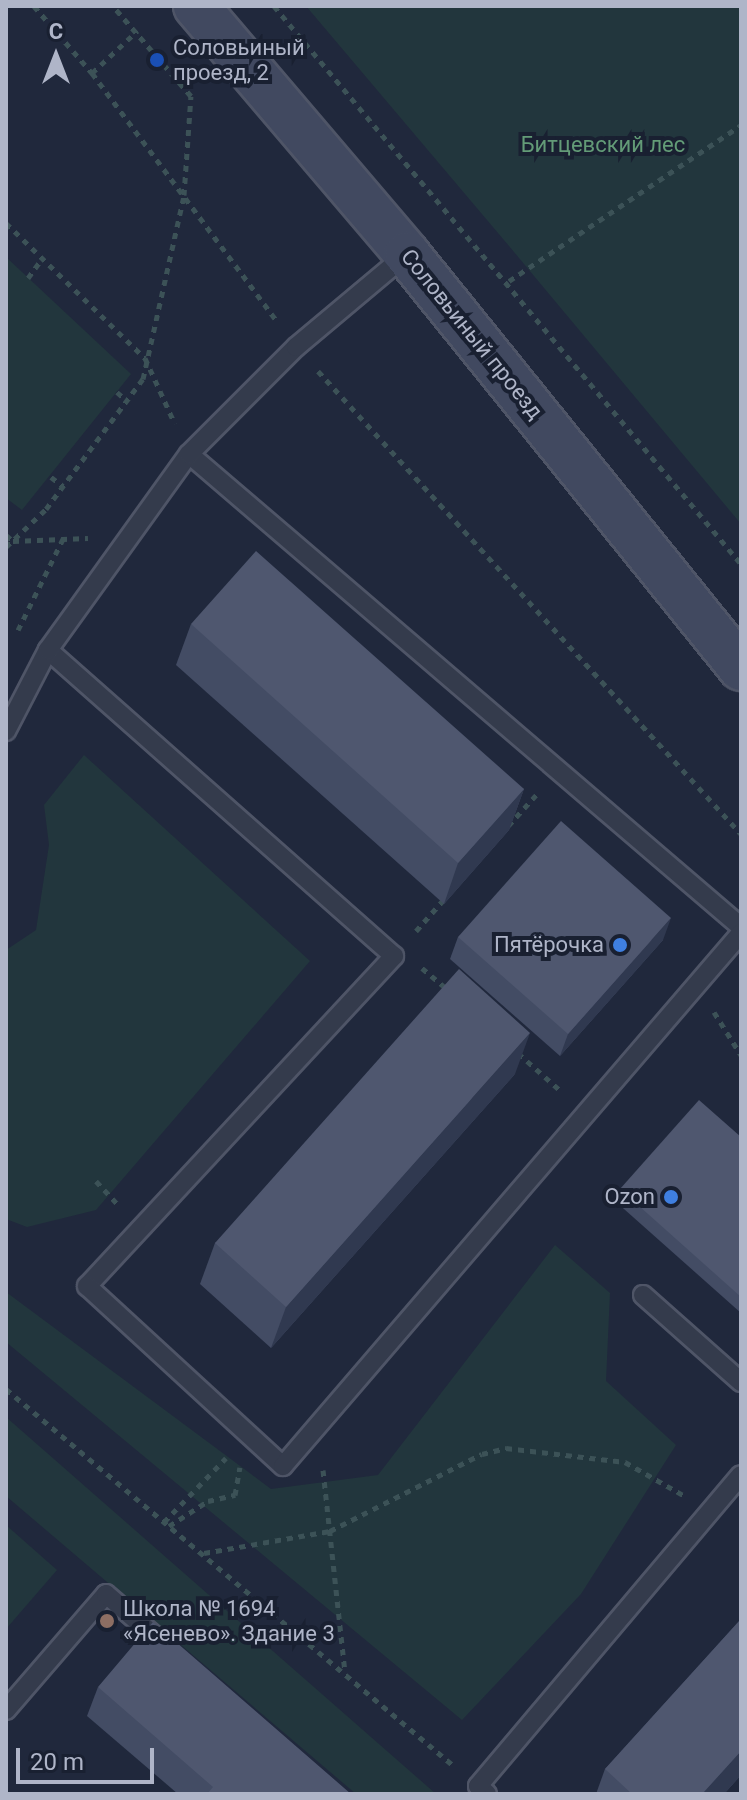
<!DOCTYPE html>
<meta charset="utf-8">
<style>
body{margin:0}
#map{position:relative;width:747px;height:1800px;overflow:hidden;background:#20283c;font-family:Roboto,sans-serif}
div>[style]{position:absolute}
.green>*{inset:0;background:#22363d}
.path>*{height:5px;margin-top:-2.5px;transform-origin:0;background:repeating-linear-gradient(90deg,#3c5257 0 6px,transparent 0 12px)}
.roads{filter:drop-shadow(2px 0 #4f5567) drop-shadow(-2px 0 #4f5567) drop-shadow(0 2px #4f5567) drop-shadow(0 -2px #4f5567)}
.lane>*{height:18px;margin:-9px;padding:0 9px;transform-origin:9px;border-radius:9px;background:#343b4c}
.secondary>*{height:44px;margin:-22px;padding:0 22px;transform-origin:22px;border-radius:22px;background:#414960}
.wall>*{inset:0;background:#434c64}
.shaded-wall>*{inset:0;background:#303950}
.building>*{inset:0;background:#4f576f}
.dots>*{width:22px;height:22px;translate:-50% -50%;box-sizing:border-box;border:4px solid #192031;border-radius:50%}
span{translate:-50% -50%;white-space:nowrap;text-align:center;line-height:1.15;-webkit-text-stroke:8px #192031;paint-order:stroke}
.poi-label{font-size:22px;color:#afb5c8}
.left{translate:0 -50%;text-align:left}
.right{translate:-100% -50%;text-align:right}
.park-label{font-size:22px;color:#639b77}
.street-label{font-size:22px;color:#afb5c8}
.frame{position:absolute;inset:0;border:8px solid #afb5c8;pointer-events:none}
.north{position:absolute;left:16px;top:16px;width:80px;height:80px;-webkit-text-stroke:6px #192031;paint-order:stroke;rotate:0deg;font-size:22px;font-weight:700;line-height:32px;text-align:center;color:#afb5c8}
.north::after{content:'';display:block;margin:auto;width:28px;height:36px;background:#afb5c8;clip-path:polygon(50% 0,100% 100%,50% 72%,0 100%)}
.scale{position:absolute;left:16px;top:1748px;width:138px;height:36px;box-sizing:border-box;border:4px solid #afb5c8;border-top:0;padding-left:10px;font-size:24px;line-height:28px;white-space:nowrap;color:#afb5c8;-webkit-text-stroke:6px #192031;paint-order:stroke}
</style>
<div id="map">
<div class="green">
<div style="clip-path:polygon(306px 6px,741px 6px,741px 524px,509px 246px)"></div>
<div style="clip-path:polygon(6px 257px,131px 374px,22px 510px,6px 498px)"></div>
<div style="clip-path:polygon(84px 755px,310px 961px,96px 1210px,27px 1227px,6px 1219px,6px 950px,36px 930px,49px 845px,44px 805px)"></div>
<div style="clip-path:polygon(555px 1245px,610px 1293px,606px 1381px,676px 1445px,581px 1594px,462px 1720px,6px 1342px,6px 1292px,271px 1489px,378px 1475px)"></div>
<div style="clip-path:polygon(6px 1417px,436px 1794px,356px 1794px,6px 1496px)"></div>
<div style="clip-path:polygon(6px 1525px,57px 1570px,6px 1629px)"></div>
</div>
<div class="path">
<div style="left:34px;top:6px;width:89px;rotate:49.1deg"></div>
<div style="left:92px;top:73px;width:308px;rotate:53.3deg"></div>
<div style="left:274px;top:6px;width:728px;rotate:50.07deg"></div>
<div style="left:92px;top:73px;width:62px;rotate:-43deg"></div>
<div style="left:6px;top:223px;width:194px;rotate:44.2deg"></div>
<div style="left:145px;top:358px;width:72px;rotate:65.6deg"></div>
<div style="left:28px;top:278px;width:24px;rotate:-54deg"></div>
<div style="left:509px;top:281px;width:280px;rotate:-33.9deg"></div>
<div style="left:318px;top:371px;width:627px;rotate:47.58deg"></div>
<div style="left:117px;top:392px;width:13px;rotate:42deg"></div>
<div style="left:51px;top:477px;width:15px;rotate:37deg"></div>
<div style="left:6px;top:535px;width:9px;rotate:41deg"></div>
<div style="left:13px;top:541px;width:75px;rotate:-2.3deg"></div>
<div style="left:6px;top:547px;width:55px;rotate:-43.5deg"></div>
<div style="left:46px;top:509px;width:162px;rotate:-53.3deg"></div>
<div style="left:143px;top:379px;width:189px;rotate:-77.4deg"></div>
<div style="left:184px;top:195px;width:99px;rotate:-86deg"></div>
<div style="left:191px;top:96px;width:119px;rotate:-130.9deg"></div>
<div style="left:18px;top:630px;width:106px;rotate:-63.7deg"></div>
<div style="left:508px;top:826px;width:42px;rotate:-47.9deg"></div>
<div style="left:416px;top:931px;width:45px;rotate:-48.6deg"></div>
<div style="left:422px;top:968px;width:34px;rotate:40deg"></div>
<div style="left:714px;top:1012px;width:51px;rotate:57.9deg"></div>
<div style="left:518px;top:1053px;width:57px;rotate:41.5deg"></div>
<div style="left:96px;top:1181px;width:35px;rotate:47deg"></div>
<div style="left:6px;top:1389px;width:587px;rotate:40.09deg"></div>
<div style="left:323px;top:1470px;width:202px;rotate:83.8deg"></div>
<div style="left:164px;top:1522px;width:89px;rotate:-45.9deg"></div>
<div style="left:169px;top:1526px;width:46px;rotate:-32.7deg"></div>
<div style="left:208px;top:1501px;width:28px;rotate:-13deg"></div>
<div style="left:235px;top:1495px;width:28px;rotate:-80deg"></div>
<div style="left:204px;top:1553px;width:128px;rotate:-9.9deg"></div>
<div style="left:330px;top:1531px;width:170px;rotate:-26.9deg"></div>
<div style="left:482px;top:1454px;width:25px;rotate:-14deg"></div>
<div style="left:506px;top:1448px;width:120px;rotate:6.7deg"></div>
<div style="left:625px;top:1462px;width:67px;rotate:29.6deg"></div>
</div>
<div class="roads">
<div class="lane">
<div style="left:189px;top:454px;width:727px;rotate:40.59deg"></div>
<div style="left:48px;top:650px;width:462px;rotate:41.5deg"></div>
<div style="left:394px;top:956px;width:451px;rotate:132.9deg"></div>
<div style="left:87px;top:1286px;width:266px;rotate:42.6deg"></div>
<div style="left:283px;top:1466px;width:703px;rotate:-49.33deg"></div>
<div style="left:6px;top:731px;width:91px;rotate:-62.6deg"></div>
<div style="left:48px;top:650px;width:241px;rotate:-54.3deg"></div>
<div style="left:189px;top:454px;width:151px;rotate:-45deg"></div>
<div style="left:296px;top:347px;width:145px;rotate:-40deg"></div>
<div style="left:643px;top:1295px;width:131px;rotate:41.6deg"></div>
<div style="left:6px;top:1710px;width:153px;rotate:-49.2deg"></div>
<div style="left:106px;top:1594px;width:77px;rotate:40.8deg"></div>
<div style="left:487px;top:1794px;width:12px;rotate:-138deg"></div>
<div style="left:478px;top:1786px;width:407px;rotate:-49.8deg"></div>
</div>
<div class="secondary">
<div style="left:196px;top:6px;width:326px;rotate:49.6deg"></div>
<div style="left:407px;top:254px;width:532px;rotate:51.1deg"></div>
</div>
</div>
<div class="wall">
<div style="clip-path:polygon(191px 624px,524px 789px,509px 830px,444px 904px,176px 665px)"></div>
<div style="clip-path:polygon(458px 937px,663px 940px,560px 1056px,450px 959px)"></div>
<div style="clip-path:polygon(515px 1074px,271px 1348px,200px 1284px,215px 1243px)"></div>
<div style="clip-path:polygon(741px 1137px,741px 1313px,615px 1201px,620px 1189px)"></div>
<div style="clip-path:polygon(741px 1619px,741px 1775px,724px 1794px,596px 1794px,605px 1769px)"></div>
<div style="clip-path:polygon(98px 1687px,351px 1794px,178px 1794px,87px 1716px)"></div>
</div>
<div class="shaded-wall">
<div style="clip-path:polygon(524px 789px,509px 830px,444px 904px,458px 863px)"></div>
<div style="clip-path:polygon(671px 918px,663px 940px,560px 1056px,568px 1034px)"></div>
<div style="clip-path:polygon(530px 1033px,515px 1074px,271px 1348px,286px 1307px)"></div>
<div style="clip-path:polygon(741px 1751px,741px 1775px,724px 1794px,702px 1794px)"></div>
</div>
<div class="building">
<div style="clip-path:polygon(256px 551px,524px 789px,458px 863px,191px 624px)"></div>
<div style="clip-path:polygon(561px 821px,671px 918px,568px 1034px,458px 937px)"></div>
<div style="clip-path:polygon(459px 969px,530px 1033px,286px 1307px,215px 1243px)"></div>
<div style="clip-path:polygon(699px 1100px,741px 1137px,741px 1297px,620px 1189px)"></div>
<div style="clip-path:polygon(741px 1619px,741px 1751px,702px 1794px,632px 1794px,605px 1769px)"></div>
<div style="clip-path:polygon(153px 1622px,351px 1794px,207px 1794px,213px 1787px,98px 1687px)"></div>
</div>
<div class="dots">
<div style="left:157px;top:60px;background:#1a4fb4"></div>
<div style="left:620px;top:945px;background:#3f7fe0"></div>
<div style="left:671px;top:1197px;background:#3f7fe0"></div>
<div style="left:107px;top:1621px;background:#8d6e63"></div>
</div>
<div class="poi-label">
<span class="left" style="left:173px;top:60px">Соловьиный<br>проезд, 2</span>
<span class="right" style="left:604px;top:945px">Пятёрочка</span>
<span class="right" style="left:655px;top:1197px">Ozon</span>
<span class="left" style="left:123px;top:1621px">Школа № 1694<br>«Ясенево». Здание 3</span>
</div>
<div class="park-label">
<span style="left:603px;top:145px">Битцевский лес</span>
</div>
<div class="street-label">
<span style="left:472px;top:334px;rotate:51deg">Соловьиный проезд</span>
</div>
<div class="frame"></div>
<div class="north">С</div>
<div class="scale">20 m</div>
</div>
